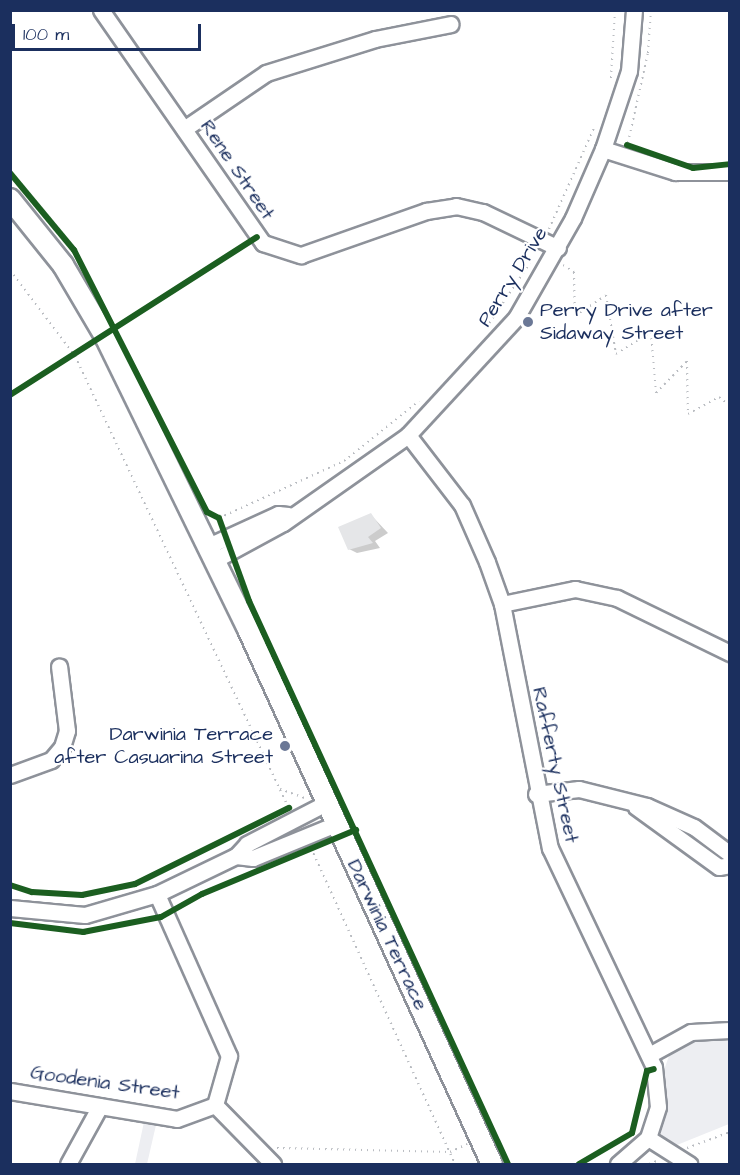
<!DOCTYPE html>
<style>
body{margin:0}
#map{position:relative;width:740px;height:1175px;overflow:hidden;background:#fff;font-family:"Architects Daughter",sans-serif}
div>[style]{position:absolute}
.green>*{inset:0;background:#edeef2}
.shadow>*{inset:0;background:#0003}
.building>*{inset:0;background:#e5e6e8}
.path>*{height:2px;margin-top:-1px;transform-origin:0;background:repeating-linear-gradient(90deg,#b9bcc1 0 1.5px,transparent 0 6px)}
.roads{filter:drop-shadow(2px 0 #8e929a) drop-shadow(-2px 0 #8e929a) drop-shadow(0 2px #8e929a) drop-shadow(0 -2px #8e929a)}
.minor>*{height:15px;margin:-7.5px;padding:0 7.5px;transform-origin:7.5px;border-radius:7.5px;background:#fff}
.major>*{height:20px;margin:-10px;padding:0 10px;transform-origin:10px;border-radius:10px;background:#fff}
.cycleway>*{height:6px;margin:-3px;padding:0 3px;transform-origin:3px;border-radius:3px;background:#1b5e20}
.dots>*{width:16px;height:16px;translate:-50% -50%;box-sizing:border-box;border:3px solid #fff;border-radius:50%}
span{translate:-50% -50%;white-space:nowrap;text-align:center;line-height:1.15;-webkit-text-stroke:4.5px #fff;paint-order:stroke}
.street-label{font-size:20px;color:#1b2f5e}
.poi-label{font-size:20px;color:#1b2f5e}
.left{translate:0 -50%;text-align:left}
.right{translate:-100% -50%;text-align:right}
.frame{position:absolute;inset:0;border:12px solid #1b2f5e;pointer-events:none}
.scale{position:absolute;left:12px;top:24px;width:189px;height:27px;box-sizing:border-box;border:3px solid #1b2f5e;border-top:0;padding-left:8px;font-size:18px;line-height:21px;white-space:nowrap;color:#1b2f5e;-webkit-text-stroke:4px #fff;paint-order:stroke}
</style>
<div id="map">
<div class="green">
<div style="clip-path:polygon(702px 1036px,729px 1037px,729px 1124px,672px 1147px,661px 1134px,665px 1067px,672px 1048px)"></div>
<div style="clip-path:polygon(144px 1122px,156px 1125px,147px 1164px,135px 1164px)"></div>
</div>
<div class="shadow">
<div style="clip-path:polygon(371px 515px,388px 533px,375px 541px,380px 548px,357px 553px,349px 549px)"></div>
</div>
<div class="building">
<div style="clip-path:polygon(371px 513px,381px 528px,368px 537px,373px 543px,348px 550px,338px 527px)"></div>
</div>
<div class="path">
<div style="left:611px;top:78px;width:68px;rotate:-86.6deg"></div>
<div style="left:628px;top:143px;width:92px;rotate:-77.5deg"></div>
<div style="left:648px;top:53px;width:43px;rotate:-86deg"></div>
<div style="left:549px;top:229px;width:111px;rotate:-66deg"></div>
<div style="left:563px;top:265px;width:13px;rotate:32deg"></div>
<div style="left:574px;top:272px;width:44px;rotate:88.7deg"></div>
<div style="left:575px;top:316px;width:37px;rotate:-34deg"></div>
<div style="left:606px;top:295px;width:60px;rotate:80.4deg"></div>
<div style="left:616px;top:354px;width:41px;rotate:-32.2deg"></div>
<div style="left:651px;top:332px;width:61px;rotate:85.3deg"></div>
<div style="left:656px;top:393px;width:45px;rotate:-45.9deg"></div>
<div style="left:687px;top:361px;width:53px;rotate:88.9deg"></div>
<div style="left:688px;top:414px;width:35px;rotate:-29deg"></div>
<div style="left:719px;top:397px;width:14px;rotate:39deg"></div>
<div style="left:10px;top:270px;width:108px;rotate:52.9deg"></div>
<div style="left:75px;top:356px;width:498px;rotate:64.7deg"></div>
<div style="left:486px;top:328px;width:78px;rotate:-55.9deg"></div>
<div style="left:219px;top:518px;width:137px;rotate:-24.5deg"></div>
<div style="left:344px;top:461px;width:96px;rotate:-38.7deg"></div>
<div style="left:280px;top:789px;width:27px;rotate:20deg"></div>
<div style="left:311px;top:848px;width:347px;rotate:65.5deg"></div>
<div style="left:277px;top:1148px;width:173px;rotate:1.3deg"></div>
<div style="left:450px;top:1152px;width:19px;rotate:-25deg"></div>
<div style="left:687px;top:1148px;width:46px;rotate:-20.4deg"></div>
<div style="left:649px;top:1164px;width:9px;rotate:-21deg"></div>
</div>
<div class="roads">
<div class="minor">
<div style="left:101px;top:10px;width:284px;rotate:55.2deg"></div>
<div style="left:263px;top:243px;width:40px;rotate:18deg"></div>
<div style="left:301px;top:255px;width:133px;rotate:-19.4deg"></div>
<div style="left:426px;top:211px;width:30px;rotate:-9deg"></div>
<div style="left:456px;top:206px;width:28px;rotate:13deg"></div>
<div style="left:483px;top:212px;width:83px;rotate:25.6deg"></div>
<div style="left:184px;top:129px;width:99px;rotate:-34.3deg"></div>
<div style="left:266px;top:73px;width:114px;rotate:-17.3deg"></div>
<div style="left:375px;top:39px;width:77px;rotate:-11.2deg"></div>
<div style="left:603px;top:149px;width:76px;rotate:17.7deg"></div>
<div style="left:675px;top:172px;width:55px"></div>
<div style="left:408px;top:435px;width:88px;rotate:52.4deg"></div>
<div style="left:462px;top:505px;width:62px;rotate:66.3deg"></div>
<div style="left:487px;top:562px;width:45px;rotate:70.3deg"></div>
<div style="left:502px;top:604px;width:249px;rotate:78.9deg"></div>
<div style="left:550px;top:848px;width:242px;rotate:64.6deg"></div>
<div style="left:654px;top:1067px;width:40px;rotate:84.3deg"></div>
<div style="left:658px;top:1107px;width:33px;rotate:108deg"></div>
<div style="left:648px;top:1138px;width:40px;rotate:139deg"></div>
<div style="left:208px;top:546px;width:77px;rotate:-24.6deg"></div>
<div style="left:278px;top:514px;width:10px;rotate:6deg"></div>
<div style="left:215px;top:560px;width:77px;rotate:-28.6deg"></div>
<div style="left:283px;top:523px;width:153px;rotate:-35.1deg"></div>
<div style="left:408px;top:435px;width:159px;rotate:-47.3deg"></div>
<div style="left:516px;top:318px;width:115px;rotate:-60.3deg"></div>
<div style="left:573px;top:218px;width:75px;rotate:-66.5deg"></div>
<div style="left:603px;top:149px;width:82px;rotate:-71.6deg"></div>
<div style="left:629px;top:71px;width:61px;rotate:-85.3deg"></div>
<div style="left:502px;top:604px;width:75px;rotate:-11.6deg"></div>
<div style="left:575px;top:589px;width:43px;rotate:12.1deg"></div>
<div style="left:617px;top:598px;width:126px;rotate:26deg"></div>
<div style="left:10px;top:775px;width:44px;rotate:-20.1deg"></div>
<div style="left:51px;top:760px;width:17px;rotate:-50deg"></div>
<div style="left:62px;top:747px;width:17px;rotate:-73deg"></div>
<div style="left:67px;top:731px;width:65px;rotate:-97deg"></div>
<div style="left:536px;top:794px;width:43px;rotate:-6.6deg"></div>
<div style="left:579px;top:789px;width:70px;rotate:14deg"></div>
<div style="left:647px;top:806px;width:51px;rotate:24.1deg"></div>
<div style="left:694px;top:827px;width:45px;rotate:36.9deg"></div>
<div style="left:636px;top:807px;width:102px;rotate:35.9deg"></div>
<div style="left:719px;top:867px;width:11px;rotate:-10deg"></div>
<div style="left:236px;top:856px;width:17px;rotate:7deg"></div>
<div style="left:253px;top:858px;width:90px;rotate:-22.3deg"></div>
<div style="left:10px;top:908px;width:75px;rotate:5.3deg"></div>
<div style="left:85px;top:915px;width:75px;rotate:-16.3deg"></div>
<div style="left:157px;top:894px;width:88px;rotate:-25.7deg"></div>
<div style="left:236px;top:856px;width:16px;rotate:-47deg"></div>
<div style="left:247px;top:844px;width:89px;rotate:-27.4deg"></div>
<div style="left:649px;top:1055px;width:48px;rotate:-28.7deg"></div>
<div style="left:691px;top:1032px;width:39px;rotate:-3deg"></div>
<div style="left:10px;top:1091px;width:169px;rotate:9.5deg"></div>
<div style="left:177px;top:1119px;width:40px;rotate:-20.2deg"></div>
<div style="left:215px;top:1105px;width:51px;rotate:-74.1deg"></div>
<div style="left:229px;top:1056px;width:177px;rotate:-114deg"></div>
<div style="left:215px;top:1105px;width:83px;rotate:45.5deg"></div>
<div style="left:648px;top:1138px;width:49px;rotate:32.4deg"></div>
<div style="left:68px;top:1164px;width:66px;rotate:-61.1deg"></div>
</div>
<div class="major">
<div style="left:10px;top:199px;width:85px;rotate:51.2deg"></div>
<div style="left:63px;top:265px;width:85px;rotate:59.5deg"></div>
<div style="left:106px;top:338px;width:322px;rotate:64deg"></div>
<div style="left:247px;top:627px;width:590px;rotate:65.48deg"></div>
</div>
</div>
<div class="cycleway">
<div style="left:627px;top:145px;width:70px;rotate:19.2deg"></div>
<div style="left:693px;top:168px;width:37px;rotate:-6deg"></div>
<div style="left:10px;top:173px;width:100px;rotate:50.3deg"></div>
<div style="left:74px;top:250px;width:294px;rotate:63.1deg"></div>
<div style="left:207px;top:512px;width:13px;rotate:27deg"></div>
<div style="left:219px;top:518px;width:88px;rotate:70.1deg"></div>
<div style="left:249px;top:601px;width:620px;rotate:65.3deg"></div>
<div style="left:10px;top:395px;width:293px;rotate:-32.6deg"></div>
<div style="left:10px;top:885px;width:23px;rotate:18deg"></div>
<div style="left:32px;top:892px;width:50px;rotate:3.4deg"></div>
<div style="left:82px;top:895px;width:54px;rotate:-11.7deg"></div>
<div style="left:135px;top:884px;width:172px;rotate:-26.3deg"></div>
<div style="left:10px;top:923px;width:74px;rotate:7deg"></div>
<div style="left:83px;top:932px;width:79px;rotate:-10.9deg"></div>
<div style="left:161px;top:917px;width:47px;rotate:-29.3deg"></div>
<div style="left:202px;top:894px;width:167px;rotate:-22.6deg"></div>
<div style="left:579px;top:1164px;width:61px;rotate:-30.3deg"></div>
<div style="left:632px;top:1133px;width:64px;rotate:-76.4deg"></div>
<div style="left:647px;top:1071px;width:7px;rotate:-16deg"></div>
</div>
<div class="dots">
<div style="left:528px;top:322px;background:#6b7896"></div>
<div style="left:285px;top:746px;background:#6b7896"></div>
</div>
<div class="street-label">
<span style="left:237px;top:170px;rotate:56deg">Rene Street</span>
<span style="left:513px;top:277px;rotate:-58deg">Perry Drive</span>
<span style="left:555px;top:765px;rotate:78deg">Rafferty Street</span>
<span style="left:387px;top:935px;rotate:65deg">Darwinia Terrace</span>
<span style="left:105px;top:1083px;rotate:8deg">Goodenia Street</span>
</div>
<div class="poi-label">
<span class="left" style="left:540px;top:322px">Perry Drive after<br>Sidaway Street</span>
<span class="right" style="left:273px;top:746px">Darwinia Terrace<br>after Casuarina Street</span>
</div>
<div class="frame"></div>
<div class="scale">100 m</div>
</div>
